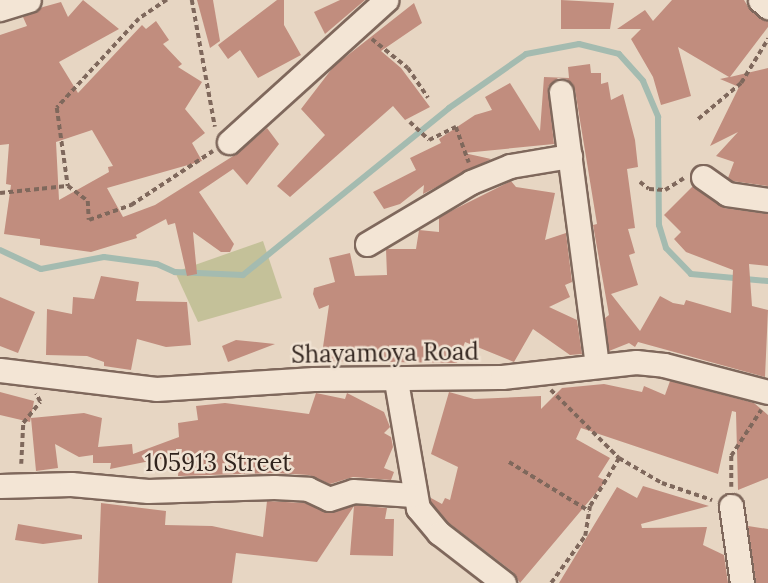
<!DOCTYPE html>
<style>
body{margin:0}
#map{position:relative;width:768px;height:583px;overflow:hidden;background:#e7d6c3;font-family:Lora,serif}
div>[style]{position:absolute}
.green>*{inset:0;background:#c4c199}
.stream>*{height:6px;margin:-3px;padding:0 3px;transform-origin:3px;border-radius:3px;background:#a4bbb0}
.building>*{inset:0;background:#c18d7e}
.path>*{height:3.5px;margin-top:-1.75px;transform-origin:0;background:repeating-linear-gradient(90deg,#7f685c 0 5px,transparent 0 8.5px)}
.roads{filter:drop-shadow(2px 0 #7f685c) drop-shadow(-2px 0 #7f685c) drop-shadow(0 2px #7f685c) drop-shadow(0 -2px #7f685c)}
.minor>*{height:23px;margin:-11.5px;padding:0 11.5px;transform-origin:11.5px;border-radius:11.5px;background:#f3e5d5}
span{translate:-50% -50%;white-space:nowrap;text-align:center;line-height:1.15;-webkit-text-stroke:5px #f0e2d2;paint-order:stroke}
.street-label{font-size:24px;color:#31241e}
</style>
<div id="map">
<div class="green">
<div style="clip-path:polygon(263px 241px,282px 298px,198px 322px,175px 272px)"></div>
</div>
<div class="stream">
<div style="left:0;top:250px;width:45px;rotate:24.9deg"></div>
<div style="left:41px;top:269px;width:64px;rotate:-10.8deg"></div>
<div style="left:104px;top:257px;width:53px;rotate:7.5deg"></div>
<div style="left:157px;top:264px;width:20px;rotate:24deg"></div>
<div style="left:175px;top:272px;width:68px;rotate:2.5deg"></div>
<div style="left:243px;top:275px;width:265px;rotate:-39deg"></div>
<div style="left:449px;top:108px;width:94px;rotate:-35deg"></div>
<div style="left:526px;top:54px;width:54px;rotate:-10.7deg"></div>
<div style="left:579px;top:44px;width:41px;rotate:14deg"></div>
<div style="left:619px;top:54px;width:36px;rotate:48deg"></div>
<div style="left:643px;top:81px;width:39px;rotate:67deg"></div>
<div style="left:658px;top:117px;width:108px;rotate:89.5deg"></div>
<div style="left:659px;top:225px;width:24px;rotate:73deg"></div>
<div style="left:666px;top:248px;width:36px;rotate:46deg"></div>
<div style="left:691px;top:274px;width:77px;rotate:5.2deg"></div>
</div>
<div class="building">
<div style="clip-path:polygon(evenodd,83px 0,119px 29px,59px 62px,78px 93px,142px 25px,146px 29px,156px 21px,169px 40px,163px 44px,182px 64px,178px 67px,202px 82px,185px 109px,205px 133px,192px 143px,202px 161px,107px 188px,123px 217px,155px 205px,238px 153px,267px 128px,279px 144px,247px 185px,233px 169px,199px 192px,234px 244px,230px 252px,221px 252px,193px 232px,197px 274px,187px 276px,175px 223px,168px 225px,166px 219px,136px 235px,137px 238px,91px 252px,40px 245px,40px 239px,4px 234px,11px 185px,6px 184px,9px 144px,0 145px,0 35px,27px 26px,23px 17px,43px 7px,61px 2px,68px 17px,83px 0,92px 130px,113px 166px,108px 167px,109px 172px,59px 200px,56px 142px,92px 130px)"></div>
<div style="clip-path:polygon(197px 0,213px 0,220px 41px,210px 48px)"></div>
<div style="clip-path:polygon(277px 0,284px 0,284px 25px,301px 55px,258px 78px,240px 50px,228px 59px,218px 45px)"></div>
<div style="clip-path:polygon(340px 0,365px 0,325px 34px,314px 12px)"></div>
<div style="clip-path:polygon(561px 0,614px 3px,610px 29px,561px 29px)"></div>
<div style="clip-path:polygon(672px 0,744px 0,750px 10px,768px 21px,768px 27px,730px 77px,768px 68px,768px 186px,732px 181px,728px 178px,734px 162px,716px 156px,738px 132px,710px 146px,739px 87px,720px 79px,729px 77px,678px 47px,691px 96px,661px 105px,653px 77px,631px 39px,641px 29px,617px 29px,645px 10px,653px 21px)"></div>
<div style="clip-path:polygon(414px 3px,422px 23px,381px 51px,401px 68px,430px 107px,405px 120px,393px 106px,290px 197px,277px 186px,325px 135px,301px 109px,334px 66px)"></div>
<div style="clip-path:polygon(590px 64px,591px 73px,601px 73px,601px 84px,608px 82px,611px 100px,623px 94px,635px 140px,638px 167px,627px 169px,635px 228px,628px 229px,635px 253px,629px 255px,638px 285px,611px 294px,640px 331px,660px 296px,673px 303px,684px 305px,686px 300px,731px 313px,733px 270px,686px 252px,674px 239px,681px 232px,664px 215px,693px 186px,724px 208px,768px 214px,768px 266px,749px 264px,752px 306px,768px 310px,765px 377px,638px 342px,635px 347px,629px 343px,609px 351px,605px 318px,609px 315px,593px 225px,597px 224px,575px 90px,567px 79px,558px 78px,548px 87px,554px 144px,464px 153px,491px 159px,423px 194px,424px 185px,400px 204px,384px 209px,373px 192px,416px 170px,410px 158px,441px 143px,439px 139px,475px 115px,492px 110px,485px 97px,510px 83px,540px 131px,544px 77px,569px 78px,568px 67px)"></div>
<div style="clip-path:polygon(511px 181px,516px 187px,555px 193px,545px 240px,566px 233px,572px 282px,565px 285px,570px 297px,549px 307px,577px 320px,582px 354px,570px 355px,533px 329px,514px 362px,465px 342px,457px 363px,321px 361px,329px 305px,319px 309px,313px 294px,314px 288px,335px 282px,329px 258px,350px 253px,355px 276px,387px 275px,386px 249px,416px 249px,419px 230px,439px 232px,439px 217px)"></div>
<div style="clip-path:polygon(101px 276px,139px 282px,136px 301px,187px 302px,191px 345px,166px 347px,137px 339px,131px 370px,104px 366px,104px 362px,87px 356px,46px 355px,47px 309px,72px 314px,73px 297px,94px 299px)"></div>
<div style="clip-path:polygon(0 297px,35px 312px,18px 353px,0 346px)"></div>
<div style="clip-path:polygon(236px 340px,275px 344px,228px 362px,222px 346px)"></div>
<div style="clip-path:polygon(670px 381px,754px 403px,768px 415px,768px 478px,738px 490px,736px 412px,732px 411px,718px 474px,581px 428px,576px 439px,610px 458px,598px 477px,606px 481px,520px 583px,513px 572px,449px 523px,431px 502px,431px 498px,442px 504px,445px 498px,450px 500px,458px 467px,431px 454px,449px 392px,474px 399px,541px 396px,541px 409px,562px 388px,604px 384px,642px 392px,644px 386px,665px 395px)"></div>
<div style="clip-path:polygon(0 392px,34px 401px,30px 422px,0 415px)"></div>
<div style="clip-path:polygon(316px 393px,345px 399px,347px 393px,384px 412px,390px 427px,384px 433px,391px 437px,393px 447px,384px 468px,394px 472px,391px 480px,353px 477px,330px 484px,309px 475px,275px 473px,178px 476px,180px 455px,110px 469px,111px 463px,93px 463px,93px 455px,79px 457px,55px 444px,58px 468px,36px 471px,31px 418px,84px 413px,102px 418px,98px 447px,132px 444px,133px 454px,179px 437px,178px 423px,198px 420px,196px 406px,225px 403px,309px 414px)"></div>
<div style="clip-path:polygon(643px 486px,709px 506px,641px 524px,642px 528px,707px 527px,703px 545px,724px 555px,728px 583px,559px 583px,617px 487px,637px 498px)"></div>
<div style="clip-path:polygon(267px 501px,304px 503px,332px 512px,355px 505px,387px 508px,385px 519px,394px 519px,393px 556px,350px 555px,354px 506px,317px 562px,236px 553px,232px 583px,98px 583px,101px 503px,166px 511px,165px 525px,212px 526px,263px 537px)"></div>
<div style="clip-path:polygon(18px 524px,82px 535px,82px 539px,43px 544px,15px 540px)"></div>
<div style="clip-path:polygon(748px 526px,768px 529px,768px 583px,756px 583px)"></div>
</div>
<div class="path">
<div style="left:167px;top:0;width:34px;rotate:146deg"></div>
<div style="left:139px;top:19px;width:121px;rotate:132.7deg"></div>
<div style="left:57px;top:108px;width:79px;rotate:82deg"></div>
<div style="left:68px;top:186px;width:25px;rotate:37deg"></div>
<div style="left:88px;top:201px;width:19px;rotate:87deg"></div>
<div style="left:89px;top:220px;width:45px;rotate:-19.7deg"></div>
<div style="left:131px;top:205px;width:98px;rotate:-33.4deg"></div>
<div style="left:192px;top:0;width:129px;rotate:79.7deg"></div>
<div style="left:372px;top:39px;width:46px;rotate:38.9deg"></div>
<div style="left:408px;top:68px;width:36px;rotate:56deg"></div>
<div style="left:698px;top:119px;width:56px;rotate:-39.9deg"></div>
<div style="left:741px;top:83px;width:52px;rotate:-58.5deg"></div>
<div style="left:410px;top:122px;width:26px;rotate:43deg"></div>
<div style="left:429px;top:140px;width:30px;rotate:-26deg"></div>
<div style="left:456px;top:127px;width:38px;rotate:70deg"></div>
<div style="left:640px;top:182px;width:11px;rotate:38deg"></div>
<div style="left:649px;top:189px;width:16px;rotate:4deg"></div>
<div style="left:665px;top:190px;width:22px;rotate:-32deg"></div>
<div style="left:0;top:193px;width:67px;rotate:-6deg"></div>
<div style="left:551px;top:390px;width:96px;rotate:45deg"></div>
<div style="left:619px;top:458px;width:50px;rotate:30.2deg"></div>
<div style="left:662px;top:483px;width:53px;rotate:18.8deg"></div>
<div style="left:509px;top:462px;width:94px;rotate:31.5deg"></div>
<div style="left:21px;top:464px;width:41px;rotate:-87.2deg"></div>
<div style="left:23px;top:423px;width:27px;rotate:-51deg"></div>
<div style="left:40px;top:402px;width:9px;rotate:-117deg"></div>
<div style="left:731px;top:487px;width:31px;rotate:-90deg"></div>
<div style="left:731px;top:456px;width:55px;rotate:-56.9deg"></div>
<div style="left:551px;top:583px;width:58px;rotate:-54.1deg"></div>
<div style="left:585px;top:536px;width:30px;rotate:-81deg"></div>
<div style="left:590px;top:506px;width:56px;rotate:-58.9deg"></div>
</div>
<div class="roads">
<div class="minor">
<div style="left:760px;top:0;width:11px;rotate:41deg"></div>
<div style="left:0;top:9px;width:30px;rotate:-17deg"></div>
<div style="left:561px;top:92px;width:274px;rotate:82.5deg"></div>
<div style="left:229px;top:142px;width:212px;rotate:-42.1deg"></div>
<div style="left:703px;top:177px;width:29px;rotate:35deg"></div>
<div style="left:727px;top:194px;width:41px;rotate:8.3deg"></div>
<div style="left:367px;top:244px;width:121px;rotate:-30.8deg"></div>
<div style="left:471px;top:182px;width:42px;rotate:-22.3deg"></div>
<div style="left:510px;top:166px;width:61px;rotate:-9.5deg"></div>
<div style="left:0;top:370px;width:157px;rotate:6.9deg"></div>
<div style="left:156px;top:389px;width:158px;rotate:-3.6deg"></div>
<div style="left:314px;top:379px;width:188px;rotate:-0.6deg"></div>
<div style="left:502px;top:377px;width:135px;rotate:-6.4deg"></div>
<div style="left:636px;top:362px;width:28px;rotate:6deg"></div>
<div style="left:664px;top:365px;width:107px;rotate:14.6deg"></div>
<div style="left:396px;top:381px;width:129px;rotate:80.2deg"></div>
<div style="left:418px;top:508px;width:33px;rotate:50deg"></div>
<div style="left:439px;top:533px;width:82px;rotate:37.6deg"></div>
<div style="left:0;top:486px;width:71px;rotate:-1.6deg"></div>
<div style="left:71px;top:484px;width:77px;rotate:5.2deg"></div>
<div style="left:148px;top:491px;width:126px;rotate:-1.8deg"></div>
<div style="left:274px;top:487px;width:34px;rotate:3deg"></div>
<div style="left:308px;top:489px;width:23px;rotate:25deg"></div>
<div style="left:329px;top:499px;width:25px;rotate:-18deg"></div>
<div style="left:353px;top:491px;width:60px;rotate:3.8deg"></div>
<div style="left:731px;top:506px;width:78px;rotate:81.9deg"></div>
</div>
</div>
<div class="street-label">
<span style="left:385px;top:353px;rotate:-1deg">Shayamoya Road</span>
<span style="left:218px;top:463px">105913 Street</span>
</div>
</div>
